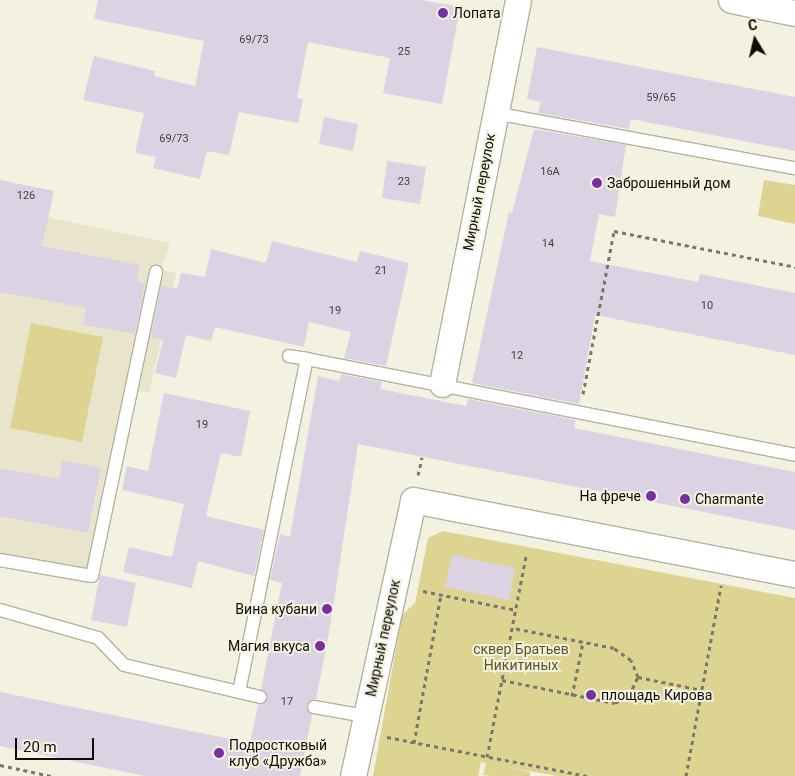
<!DOCTYPE html>
<meta charset="utf-8">
<style>
body{margin:0}
#map{position:relative;width:795px;height:776px;overflow:hidden;background:#f3f1df;font-family:Roboto,sans-serif}
div>[style]{position:absolute}
.built>*{inset:0;background:#e9e5cc}
.green>*{inset:0;background:#ded491}
.building>*{inset:0;background:#dbd3e3}
.path>*{height:3px;margin-top:-1.5px;transform-origin:0;background:repeating-linear-gradient(90deg,#78776c 0 4px,transparent 0 8px)}
.roads{filter:drop-shadow(1px 0 #b4b1a1) drop-shadow(-1px 0 #b4b1a1) drop-shadow(0 1px #b4b1a1) drop-shadow(0 -1px #b4b1a1)}
.lane>*{height:12px;margin:-6px;padding:0 6px;transform-origin:6px;border-radius:6px;background:#fff}
.street>*{height:25px;margin:-12.5px;padding:0 12.5px;transform-origin:12.5px;border-radius:12.5px;background:#fff}
.dots>*{width:14px;height:14px;translate:-50% -50%;box-sizing:border-box;border:2px solid #f3f1df;border-radius:50%}
span{translate:-50% -50%;white-space:nowrap;text-align:center;line-height:1.15;-webkit-text-stroke:4px #f3f1df;paint-order:stroke}
.number-label{font-size:11px;color:#403e3e}
.number-label span{-webkit-text-stroke-width:0}
.poi-label{font-size:14px;color:#0d0c07}
.left{translate:0 -50%;text-align:left}
.right{translate:-100% -50%;text-align:right}
.street-label{font-size:14px;color:#0d0c07}
.park-label{font-size:14px;color:#5c5420}
.north{position:absolute;left:730px;top:15px;width:50px;height:50px;-webkit-text-stroke:4px #f3f1df;paint-order:stroke;rotate:351deg;font-size:14px;font-weight:700;line-height:20px;text-align:center;color:#0d0c07}
.north::after{content:'';display:block;margin:auto;width:18px;height:22px;background:#0d0c07;clip-path:polygon(50% 0,100% 100%,50% 72%,0 100%)}
.scale{position:absolute;left:15px;top:738px;width:79px;height:22px;box-sizing:border-box;border:2px solid #0d0c07;border-top:0;padding-left:6px;font-size:15px;line-height:18px;white-space:nowrap;color:#0d0c07;-webkit-text-stroke:4px #f3f1df;paint-order:stroke}
</style>
<div id="map">
<div class="built">
<div style="clip-path:polygon(0 207px,170px 243px,161px 270px,176px 273px,149px 393px,134px 390px,94px 580px,0 563px)"></div>
</div>
<div class="green">
<div style="clip-path:polygon(764px 180px,795px 185px,795px 224px,758px 216px)"></div>
<div style="clip-path:polygon(31px 323px,103px 337px,82px 442px,10px 428px)"></div>
<div style="clip-path:polygon(443px 531px,795px 598px,795px 776px,557px 776px,506px 767px,530px 772px,530px 776px,491px 776px,483px 775px,486px 763px,481px 762px,478px 776px,373px 776px,402px 615px,415px 603px,428px 538px)"></div>
</div>
<div class="building">
<div style="clip-path:polygon(98px 0,421px 0,460px 7px,442px 104px,383px 93px,390px 58px,308px 42px,297px 98px,303px 99px,298px 123px,239px 112px,229px 155px,207px 151px,200px 179px,153px 168px,156px 157px,135px 153px,144px 113px,83px 100px,94px 56px,155px 71px,154px 76px,195px 86px,204px 41px,94px 19px)"></div>
<div style="clip-path:polygon(537px 47px,795px 97px,795px 151px,631px 119px,629px 129px,538px 113px,541px 102px,527px 99px)"></div>
<div style="clip-path:polygon(324px 117px,358px 124px,353px 151px,319px 144px)"></div>
<div style="clip-path:polygon(534px 129px,626px 145px,615px 217px,599px 214px,590px 261px,698px 282px,700px 274px,795px 293px,795px 355px,595px 315px,579px 404px,472px 383px,509px 212px,512px 213px)"></div>
<div style="clip-path:polygon(387px 161px,426px 167px,420px 204px,382px 198px)"></div>
<div style="clip-path:polygon(0 180px,54px 191px,42px 246px,140px 265px,137px 281px,145px 283px,135px 334px,83px 325px,86px 308px,0 292px)"></div>
<div style="clip-path:polygon(272px 241px,357px 262px,360px 251px,409px 263px,386px 366px,344px 358px,351px 332px,309px 322px,304px 347px,215px 327px,211px 341px,186px 335px,176px 378px,155px 373px,163px 340px,151px 337px,161px 286px,177px 289px,181px 273px,205px 277px,211px 249px,266px 263px)"></div>
<div style="clip-path:polygon(341px 374px,382px 382px,380px 389px,466px 406px,468px 399px,576px 420px,574px 428px,795px 472px,795px 530px,358px 444px,329px 633px,316px 699px,306px 706px,312px 715px,300px 776px,145px 776px,0 746px,0 692px,250px 743px,258px 705px,268px 698px,261px 689px,282px 583px,270px 580px,280px 534px,290px 537px,318px 376px,339px 381px)"></div>
<div style="clip-path:polygon(164px 393px,250px 411px,241px 457px,221px 453px,206px 516px,264px 530px,254px 576px,198px 561px,192px 588px,123px 572px,129px 547px,172px 557px,184px 504px,122px 490px,127px 466px,148px 471px)"></div>
<div style="clip-path:polygon(62px 460px,101px 468px,88px 533px,0 516px,0 468px,59px 479px)"></div>
<div style="clip-path:polygon(452px 555px,515px 568px,509px 600px,445px 587px)"></div>
<div style="clip-path:polygon(100px 575px,136px 583px,127px 627px,91px 620px)"></div>
</div>
<div class="path">
<div style="left:583px;top:394px;width:166px;rotate:-79.2deg"></div>
<div style="left:614px;top:231px;width:185px;rotate:11.2deg"></div>
<div style="left:418px;top:475px;width:18px;rotate:-77deg"></div>
<div style="left:423px;top:591px;width:95px;rotate:11.5deg"></div>
<div style="left:638px;top:677px;width:65px;rotate:11.5deg"></div>
<div style="left:502px;top:680px;width:115px;rotate:11.5deg"></div>
<div style="left:615px;top:703px;width:16px;rotate:-27deg"></div>
<div style="left:629px;top:696px;width:21px;rotate:-65deg"></div>
<div style="left:638px;top:677px;width:18px;rotate:-112deg"></div>
<div style="left:631px;top:660px;width:21px;rotate:-145deg"></div>
<div style="left:614px;top:648px;width:103px;rotate:-168.8deg"></div>
<div style="left:572px;top:696px;width:55px;rotate:-78.5deg"></div>
<div style="left:387px;top:737px;width:204px;rotate:11deg"></div>
<div style="left:414px;top:743px;width:150px;rotate:-79.7deg"></div>
<div style="left:487px;top:757px;width:205px;rotate:-79deg"></div>
<div style="left:0;top:765px;width:52px;rotate:12.2deg"></div>
<div style="left:686px;top:776px;width:194px;rotate:-79.6deg"></div>
</div>
<div class="roads">
<div class="lane">
<div style="left:494px;top:113px;width:306px;rotate:10.4deg"></div>
<div style="left:289px;top:356px;width:18px;rotate:9deg"></div>
<div style="left:0;top:560px;width:93px;rotate:9.9deg"></div>
<div style="left:92px;top:576px;width:311px;rotate:-78.1deg"></div>
<div style="left:0;top:610px;width:102px;rotate:15.9deg"></div>
<div style="left:98px;top:638px;width:37px;rotate:46deg"></div>
<div style="left:124px;top:665px;width:140px;rotate:13.2deg"></div>
<div style="left:239px;top:692px;width:340px;rotate:-78.5deg"></div>
<div style="left:307px;top:359px;width:497px;rotate:11.1deg"></div>
<div style="left:314px;top:707px;width:52px;rotate:10deg"></div>
</div>
<div class="street">
<div style="left:731px;top:0;width:65px;rotate:11.5deg"></div>
<div style="left:442px;top:384px;width:391px;rotate:-78.8deg"></div>
<div style="left:353px;top:776px;width:282px;rotate:-77.7deg"></div>
<div style="left:413px;top:500px;width:389px;rotate:11deg"></div>
</div>
</div>
<div class="dots">
<div style="left:443px;top:13px;background:#7630a3"></div>
<div style="left:597px;top:183px;background:#7630a3"></div>
<div style="left:651px;top:496px;background:#7630a3"></div>
<div style="left:685px;top:499px;background:#7630a3"></div>
<div style="left:327px;top:609px;background:#7630a3"></div>
<div style="left:320px;top:646px;background:#7630a3"></div>
<div style="left:591px;top:695px;background:#7630a3"></div>
<div style="left:219px;top:753px;background:#7630a3"></div>
</div>
<div class="number-label">
<span style="left:254px;top:40px">69/73</span>
<span style="left:404px;top:52px">25</span>
<span style="left:661px;top:98px">59/65</span>
<span style="left:174px;top:139px">69/73</span>
<span style="left:550px;top:172px">16А</span>
<span style="left:404px;top:182px">23</span>
<span style="left:26px;top:196px">126</span>
<span style="left:548px;top:244px">14</span>
<span style="left:381px;top:271px">21</span>
<span style="left:707px;top:306px">10</span>
<span style="left:335px;top:311px">19</span>
<span style="left:517px;top:356px">12</span>
<span style="left:202px;top:425px">19</span>
<span style="left:287px;top:702px">17</span>
</div>
<div class="poi-label">
<span class="left" style="left:453px;top:13px">Лопата</span>
<span class="left" style="left:607px;top:183px">Заброшенный дом</span>
<span class="right" style="left:641px;top:496px">На фрече</span>
<span class="left" style="left:695px;top:499px">Charmante</span>
<span class="right" style="left:317px;top:609px">Вина кубани</span>
<span class="right" style="left:310px;top:646px">Магия вкуса</span>
<span class="left" style="left:601px;top:695px">площадь Кирова</span>
<span class="left" style="left:229px;top:753px">Подростковый<br>клуб «Дружба»</span>
</div>
<div class="street-label">
<span style="left:479px;top:192px;rotate:-79deg">Мирный переулок</span>
<span style="left:383px;top:638px;rotate:-78deg">Мирный переулок</span>
</div>
<div class="park-label">
<span style="left:521px;top:657px">сквер Братьев<br>Никитиных</span>
</div>
<div class="north">С</div>
<div class="scale">20 m</div>
</div>
